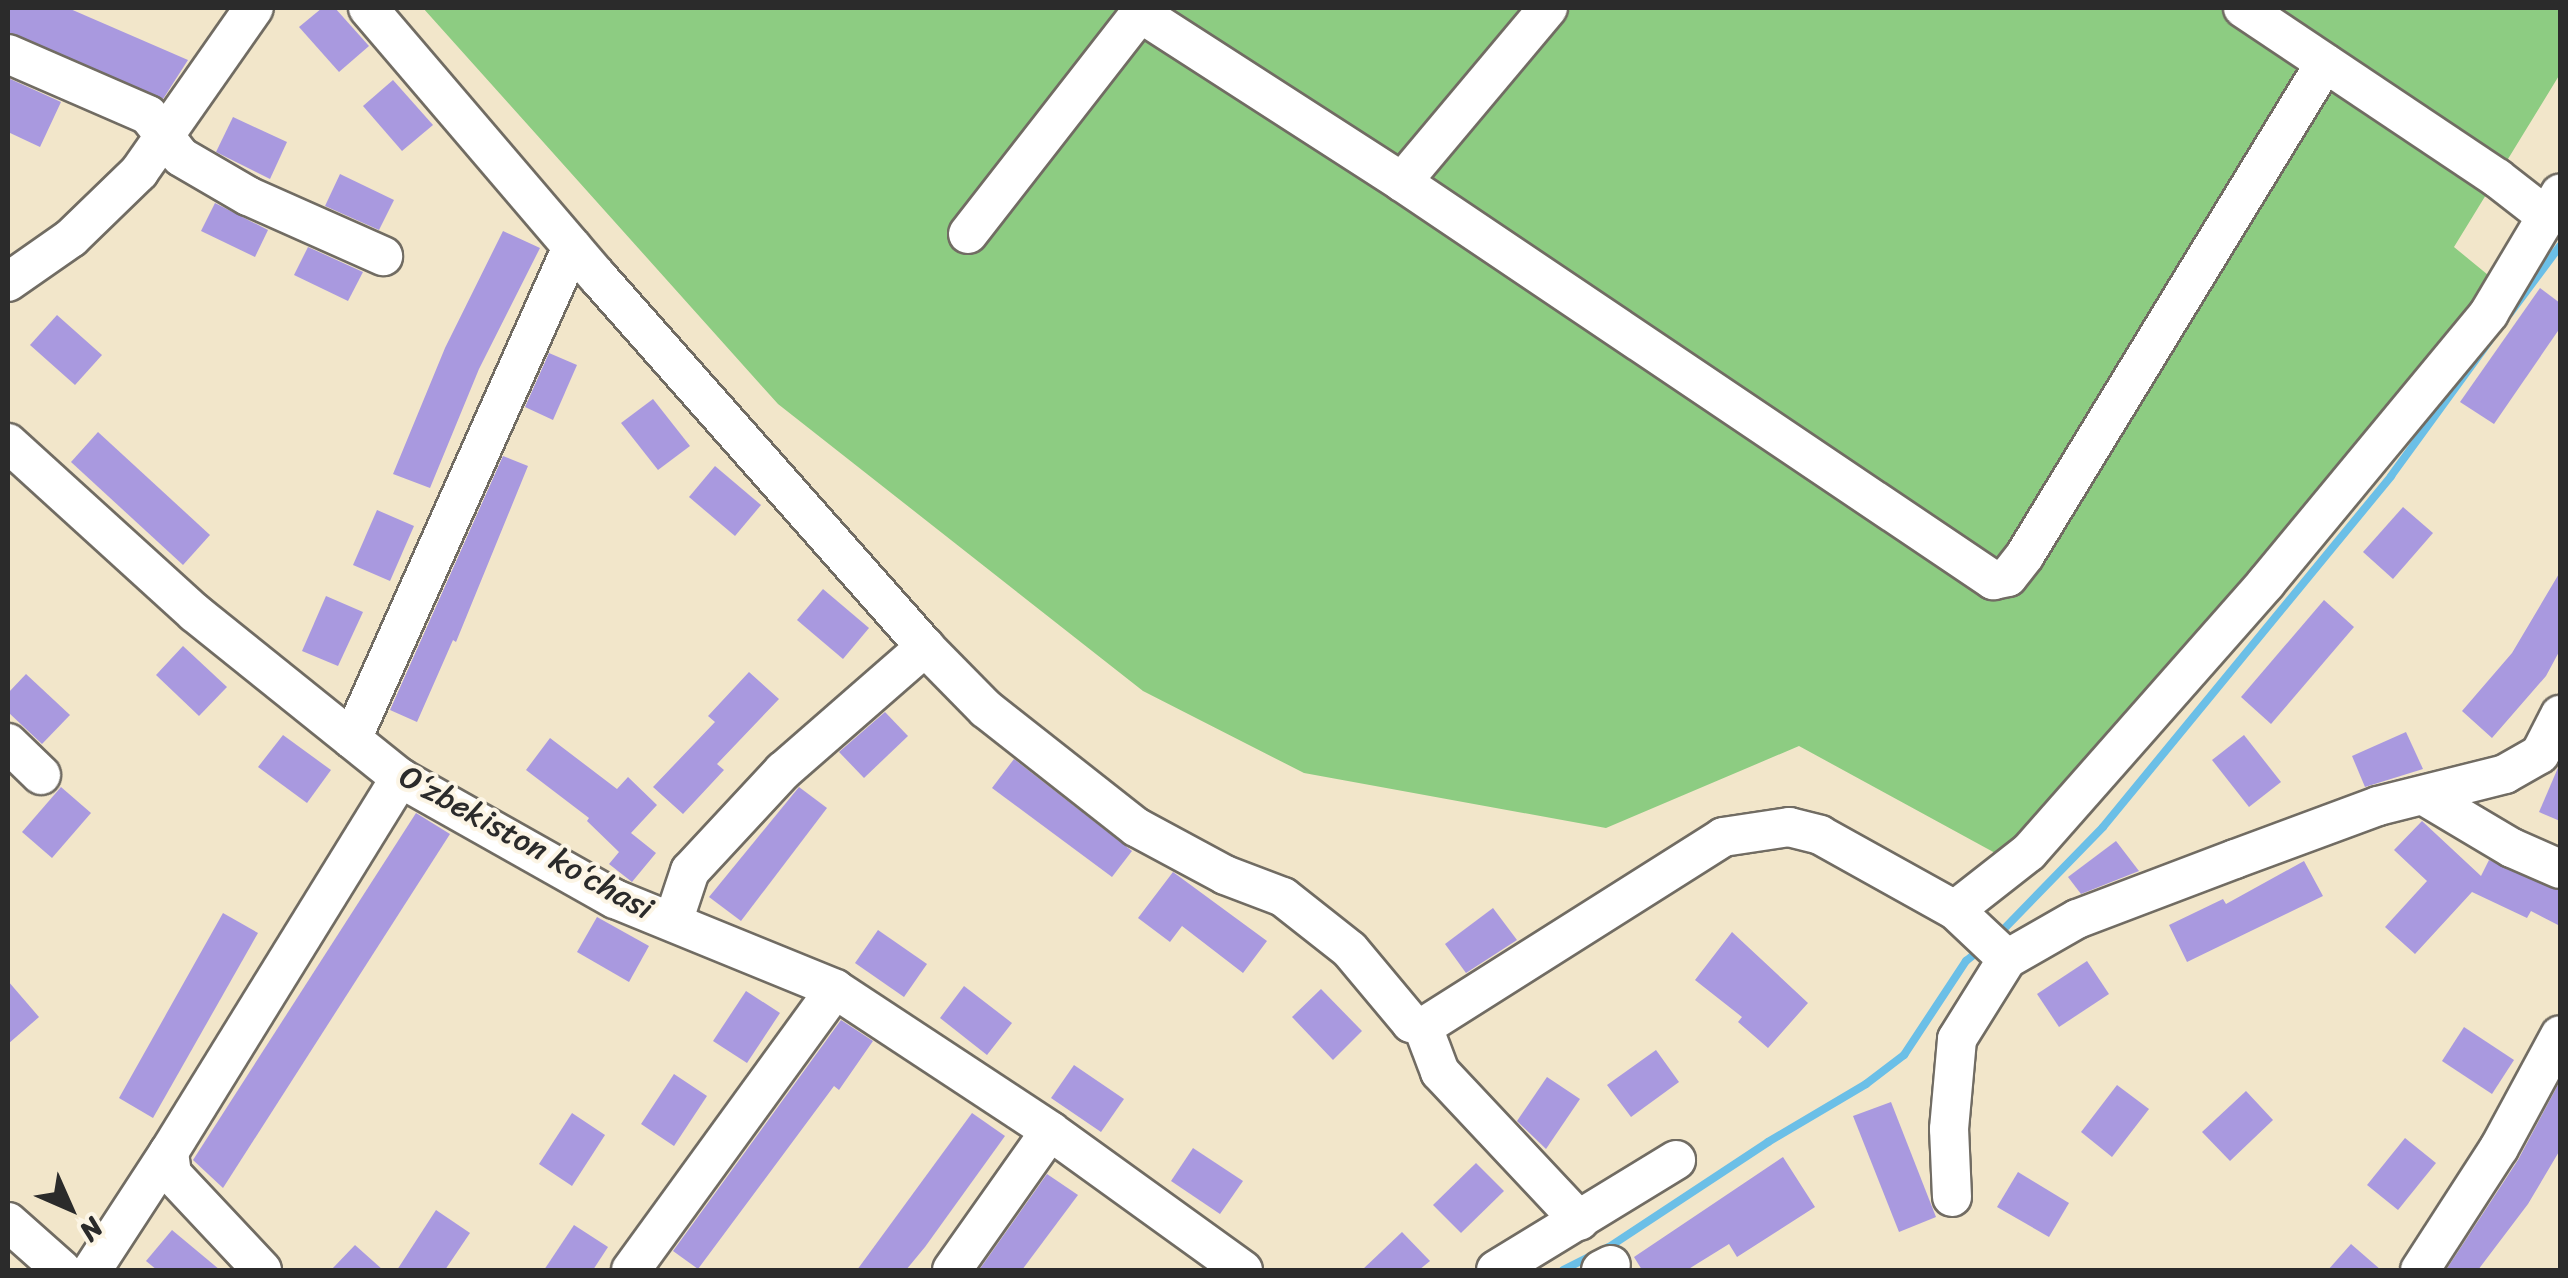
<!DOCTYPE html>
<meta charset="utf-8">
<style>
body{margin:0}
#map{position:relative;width:2568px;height:1278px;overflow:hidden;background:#f2e6ca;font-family:Sriracha,sans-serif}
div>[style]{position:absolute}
.green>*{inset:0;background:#8dcc82}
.stream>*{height:8px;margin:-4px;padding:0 4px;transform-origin:4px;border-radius:4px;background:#6bbfe7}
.building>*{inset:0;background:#a999df}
.roads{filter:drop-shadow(2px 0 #716c63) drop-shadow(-2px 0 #716c63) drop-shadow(0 2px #716c63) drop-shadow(0 -2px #716c63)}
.minor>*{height:38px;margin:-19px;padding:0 19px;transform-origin:19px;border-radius:19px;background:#fff}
span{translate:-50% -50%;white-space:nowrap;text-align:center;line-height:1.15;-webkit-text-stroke:8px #fcf5e5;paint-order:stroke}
.street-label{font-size:32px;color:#2b2b2b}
.frame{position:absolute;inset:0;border:10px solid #2b2b2b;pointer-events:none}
.north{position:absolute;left:20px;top:1158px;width:100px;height:100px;-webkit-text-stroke:8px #fcf5e5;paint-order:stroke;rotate:135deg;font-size:28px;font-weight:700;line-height:40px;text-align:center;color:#2b2b2b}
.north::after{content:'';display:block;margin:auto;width:35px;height:45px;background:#2b2b2b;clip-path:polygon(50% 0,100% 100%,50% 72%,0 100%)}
</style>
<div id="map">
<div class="green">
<div style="clip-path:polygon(423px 8px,2560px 8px,2560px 74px,2454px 247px,2499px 284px,2128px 732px,1997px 854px,1799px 746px,1606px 828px,1304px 773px,1143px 691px,778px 404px)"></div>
</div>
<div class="stream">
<div style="left:2510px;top:313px;width:84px;rotate:-53.3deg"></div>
<div style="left:1999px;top:934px;width:149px;rotate:-45.8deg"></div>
<div style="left:2103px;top:827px;width:454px;rotate:-50.6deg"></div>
<div style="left:2391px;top:476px;width:168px;rotate:-53.9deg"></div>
<div style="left:1563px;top:1270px;width:51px;rotate:-26.6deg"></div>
<div style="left:1609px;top:1247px;width:191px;rotate:-33.4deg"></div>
<div style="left:1768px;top:1142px;width:114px;rotate:-30.6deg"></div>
<div style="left:1866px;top:1084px;width:48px;rotate:-37.3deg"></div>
<div style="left:1904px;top:1055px;width:113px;rotate:-56.6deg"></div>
<div style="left:1966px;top:961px;width:19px;rotate:-39deg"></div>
</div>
<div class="building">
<div style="clip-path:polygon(8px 8px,68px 8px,188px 60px,163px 99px,8px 32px)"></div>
<div style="clip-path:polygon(322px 8px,335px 8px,369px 46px,339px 72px,299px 27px)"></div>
<div style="clip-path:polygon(8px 78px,61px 102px,40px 147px,8px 132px)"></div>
<div style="clip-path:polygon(393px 80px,433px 125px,402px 151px,363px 106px)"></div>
<div style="clip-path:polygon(233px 117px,287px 142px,270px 179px,216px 152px)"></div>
<div style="clip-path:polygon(340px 174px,394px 200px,379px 230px,325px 206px)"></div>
<div style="clip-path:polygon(215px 203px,268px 230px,255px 257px,201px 231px)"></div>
<div style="clip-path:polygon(503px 231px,540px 248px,479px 369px,430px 488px,393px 474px,445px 348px)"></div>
<div style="clip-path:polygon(308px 247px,363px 272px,348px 301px,294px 275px)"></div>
<div style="clip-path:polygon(2540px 288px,2560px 303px,2560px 328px,2494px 424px,2460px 402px)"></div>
<div style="clip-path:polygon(57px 315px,102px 355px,75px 385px,30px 345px)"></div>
<div style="clip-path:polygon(549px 353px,577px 365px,553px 420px,525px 407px)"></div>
<div style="clip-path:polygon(653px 399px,690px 446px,658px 470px,621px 423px)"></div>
<div style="clip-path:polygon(98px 432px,210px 535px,183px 565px,71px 462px)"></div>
<div style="clip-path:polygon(503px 456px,528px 466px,456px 642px,453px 640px,417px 722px,390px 710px)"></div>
<div style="clip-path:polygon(715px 466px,761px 505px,735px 536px,689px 497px)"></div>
<div style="clip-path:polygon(2403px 507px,2433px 533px,2393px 579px,2363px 552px)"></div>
<div style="clip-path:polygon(377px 510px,414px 526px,390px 581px,353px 565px)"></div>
<div style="clip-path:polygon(2560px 572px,2560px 650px,2546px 676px,2492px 738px,2462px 711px,2512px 653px)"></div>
<div style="clip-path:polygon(823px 589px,869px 628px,843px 659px,797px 620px)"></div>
<div style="clip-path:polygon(326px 596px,363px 612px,338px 666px,302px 651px)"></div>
<div style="clip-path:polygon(2324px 600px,2354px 627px,2271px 724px,2241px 697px)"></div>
<div style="clip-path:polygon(183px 646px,227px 687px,199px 716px,156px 675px)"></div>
<div style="clip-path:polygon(749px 672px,779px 699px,717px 764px,724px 770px,683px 814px,653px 787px,715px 722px,708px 716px)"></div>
<div style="clip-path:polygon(26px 674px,70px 715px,42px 744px,8px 712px,8px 693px)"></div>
<div style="clip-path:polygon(885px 712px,908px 736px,864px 778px,839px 752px)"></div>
<div style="clip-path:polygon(2406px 732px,2423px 769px,2365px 787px,2352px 756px)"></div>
<div style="clip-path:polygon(283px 735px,331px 770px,307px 803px,258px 767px)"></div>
<div style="clip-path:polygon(2244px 735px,2281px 782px,2249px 807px,2212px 760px)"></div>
<div style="clip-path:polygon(550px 738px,617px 789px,628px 777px,657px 805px,631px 833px,656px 853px,632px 882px,609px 864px,619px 852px,587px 821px,589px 818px,526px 770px)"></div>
<div style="clip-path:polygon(1014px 759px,1132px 851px,1112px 877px,992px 788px)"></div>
<div style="clip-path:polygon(2560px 763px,2560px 821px,2539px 812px)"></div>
<div style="clip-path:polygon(61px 787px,91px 813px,52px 858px,22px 832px)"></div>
<div style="clip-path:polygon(799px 787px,827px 808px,741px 921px,709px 897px)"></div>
<div style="clip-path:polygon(416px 813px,450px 834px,223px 1188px,193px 1160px)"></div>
<div style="clip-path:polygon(2422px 821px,2481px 876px,2489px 860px,2560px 891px,2560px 926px,2531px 911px,2527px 918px,2472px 892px,2415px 954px,2385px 927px,2427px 881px,2394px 850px)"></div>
<div style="clip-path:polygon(2116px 841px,2139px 871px,2081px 894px,2068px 877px)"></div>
<div style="clip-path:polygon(2304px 861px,2323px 896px,2187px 962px,2169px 925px,2223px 899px,2226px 904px)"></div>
<div style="clip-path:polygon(1173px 872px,1267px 941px,1243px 973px,1182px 926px,1170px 942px,1138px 918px)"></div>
<div style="clip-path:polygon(1493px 908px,1517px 940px,1466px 973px,1445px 944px)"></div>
<div style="clip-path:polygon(223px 913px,258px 933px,153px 1118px,119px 1098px)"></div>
<div style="clip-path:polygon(597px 917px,649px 946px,629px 982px,577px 952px)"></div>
<div style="clip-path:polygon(878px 930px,927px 964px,904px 997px,855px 963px)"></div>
<div style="clip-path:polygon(1732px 932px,1808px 1003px,1768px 1048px,1738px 1022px,1742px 1017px,1695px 980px)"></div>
<div style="clip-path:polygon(2087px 961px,2109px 994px,2059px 1027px,2037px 994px)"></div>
<div style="clip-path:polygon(8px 981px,39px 1017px,8px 1044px)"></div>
<div style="clip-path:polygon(964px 986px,1012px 1023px,987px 1055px,940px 1018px)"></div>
<div style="clip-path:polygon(1321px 989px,1362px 1031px,1333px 1060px,1292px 1017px)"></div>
<div style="clip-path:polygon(746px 991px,780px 1013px,747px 1063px,713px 1041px)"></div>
<div style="clip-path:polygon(841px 1020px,873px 1041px,839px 1090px,834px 1086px,698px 1269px,673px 1251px)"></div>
<div style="clip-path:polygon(2464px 1027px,2514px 1060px,2492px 1094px,2442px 1061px)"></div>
<div style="clip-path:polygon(1656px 1050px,1679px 1082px,1631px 1117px,1607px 1085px)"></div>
<div style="clip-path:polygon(1074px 1065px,1124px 1099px,1101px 1132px,1051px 1098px)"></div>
<div style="clip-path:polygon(674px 1074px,707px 1096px,674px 1146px,641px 1124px)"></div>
<div style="clip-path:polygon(1547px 1077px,1580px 1099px,1546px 1149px,1517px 1121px)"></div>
<div style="clip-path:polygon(2560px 1081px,2560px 1150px,2528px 1204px,2478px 1270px,2446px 1270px,2518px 1160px)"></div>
<div style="clip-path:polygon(2117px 1085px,2149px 1109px,2112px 1157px,2081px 1132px)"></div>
<div style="clip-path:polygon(2246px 1091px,2273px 1120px,2230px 1161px,2202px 1132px)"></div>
<div style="clip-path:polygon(1891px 1102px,1936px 1217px,1899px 1232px,1853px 1116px)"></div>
<div style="clip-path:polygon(572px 1113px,605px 1135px,572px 1186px,539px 1164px)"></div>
<div style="clip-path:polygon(972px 1113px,1005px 1136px,925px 1247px,906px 1270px,857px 1270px)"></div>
<div style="clip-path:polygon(2405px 1138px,2436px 1163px,2398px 1210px,2367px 1185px)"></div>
<div style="clip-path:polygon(1193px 1148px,1243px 1181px,1220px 1214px,1171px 1181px)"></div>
<div style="clip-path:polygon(1783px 1157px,1815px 1207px,1737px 1257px,1729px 1244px,1687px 1270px,1642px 1270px,1634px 1257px)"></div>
<div style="clip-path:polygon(1476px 1163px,1504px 1191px,1461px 1233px,1433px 1205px)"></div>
<div style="clip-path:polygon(2018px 1172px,2069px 1203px,2049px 1237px,1997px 1207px)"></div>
<div style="clip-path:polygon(1047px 1174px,1078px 1195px,1022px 1270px,979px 1270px)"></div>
<div style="clip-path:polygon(436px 1210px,470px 1233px,445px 1270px,397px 1270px)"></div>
<div style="clip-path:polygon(574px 1225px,608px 1247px,593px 1270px,544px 1270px)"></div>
<div style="clip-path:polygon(172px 1230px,220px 1270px,157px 1270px,146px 1261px)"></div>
<div style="clip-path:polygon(1402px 1232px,1430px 1261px,1419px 1270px,1362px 1270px)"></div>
<div style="clip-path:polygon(2351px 1244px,2381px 1270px,2328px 1270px)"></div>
<div style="clip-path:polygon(355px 1245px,383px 1270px,331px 1270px)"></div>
</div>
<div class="roads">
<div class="minor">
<div style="left:368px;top:8px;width:353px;rotate:49.5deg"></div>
<div style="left:597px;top:276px;width:495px;rotate:48.5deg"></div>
<div style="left:925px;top:647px;width:87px;rotate:45.5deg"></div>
<div style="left:986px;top:709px;width:191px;rotate:38.2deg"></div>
<div style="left:1136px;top:827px;width:101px;rotate:28.3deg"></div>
<div style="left:1225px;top:875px;width:62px;rotate:20.8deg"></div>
<div style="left:1283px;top:897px;width:85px;rotate:38.3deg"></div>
<div style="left:1350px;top:950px;width:95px;rotate:50.1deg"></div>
<div style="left:1411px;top:1023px;width:13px;rotate:18deg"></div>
<div style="left:1423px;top:1027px;width:355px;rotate:-32.3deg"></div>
<div style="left:1723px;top:837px;width:67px;rotate:-8.6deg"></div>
<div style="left:1789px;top:827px;width:32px;rotate:14deg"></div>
<div style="left:1820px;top:835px;width:154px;rotate:29.1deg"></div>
<div style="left:1955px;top:910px;width:94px;rotate:-38.1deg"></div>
<div style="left:2029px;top:852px;width:359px;rotate:-48.6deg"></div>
<div style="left:2266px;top:583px;width:350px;rotate:-50.4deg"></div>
<div style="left:2489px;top:313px;width:139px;rotate:-59.2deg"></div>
<div style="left:2243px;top:8px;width:306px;rotate:33.8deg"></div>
<div style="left:2497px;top:178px;width:62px;rotate:37.8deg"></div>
<div style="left:1140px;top:13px;width:312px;rotate:32.8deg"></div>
<div style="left:1402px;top:182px;width:713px;rotate:33.96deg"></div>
<div style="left:1993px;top:580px;width:15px;rotate:-11deg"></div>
<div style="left:2008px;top:577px;width:28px;rotate:-52deg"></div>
<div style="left:2025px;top:555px;width:576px;rotate:-58.63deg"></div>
<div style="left:8px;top:54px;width:153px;rotate:23.5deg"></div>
<div style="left:148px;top:115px;width:53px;rotate:51.8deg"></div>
<div style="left:181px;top:157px;width:78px;rotate:30.2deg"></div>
<div style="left:248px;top:196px;width:148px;rotate:24deg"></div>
<div style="left:1402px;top:182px;width:227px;rotate:-50deg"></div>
<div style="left:968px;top:234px;width:286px;rotate:-52.1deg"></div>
<div style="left:8px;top:282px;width:77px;rotate:-34.9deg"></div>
<div style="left:71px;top:238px;width:95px;rotate:-44.1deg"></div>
<div style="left:139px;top:172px;width:200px;rotate:-55deg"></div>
<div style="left:8px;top:443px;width:253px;rotate:42.3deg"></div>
<div style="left:195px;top:613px;width:263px;rotate:38.8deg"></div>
<div style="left:400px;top:778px;width:247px;rotate:29.4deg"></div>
<div style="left:615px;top:899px;width:238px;rotate:22.2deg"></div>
<div style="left:835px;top:989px;width:258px;rotate:33.4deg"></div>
<div style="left:1050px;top:1131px;width:238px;rotate:35.8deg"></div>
<div style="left:352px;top:739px;width:539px;rotate:-65.91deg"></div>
<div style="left:8px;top:743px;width:46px;rotate:44.1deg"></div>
<div style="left:2426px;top:797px;width:100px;rotate:30.7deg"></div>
<div style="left:2512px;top:848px;width:52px;rotate:23.6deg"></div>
<div style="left:1955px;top:910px;width:71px;rotate:43.3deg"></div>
<div style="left:673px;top:922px;width:54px;rotate:-71.6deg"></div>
<div style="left:690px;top:871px;width:137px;rotate:-47.1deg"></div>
<div style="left:783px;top:771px;width:189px;rotate:-41.1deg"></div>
<div style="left:1423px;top:1027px;width:48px;rotate:69.3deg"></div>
<div style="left:1440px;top:1072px;width:204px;rotate:46.8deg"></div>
<div style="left:1952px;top:1197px;width:68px;rotate:-92.5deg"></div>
<div style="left:1949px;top:1129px;width:90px;rotate:-84.9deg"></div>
<div style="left:1957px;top:1039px;width:94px;rotate:-58deg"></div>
<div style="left:2007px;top:959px;width:81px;rotate:-29.7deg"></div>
<div style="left:2077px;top:919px;width:169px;rotate:-20.8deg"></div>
<div style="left:2235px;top:859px;width:153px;rotate:-20.3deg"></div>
<div style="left:2378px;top:806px;width:131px;rotate:-14.1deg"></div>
<div style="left:2505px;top:774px;width:40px;rotate:-29.7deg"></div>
<div style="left:2540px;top:754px;width:44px;rotate:-62.9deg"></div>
<div style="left:8px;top:1222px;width:72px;rotate:41.6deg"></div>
<div style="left:92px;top:1270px;width:141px;rotate:-56.9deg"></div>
<div style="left:262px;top:1270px;width:132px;rotate:-133.2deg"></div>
<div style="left:172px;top:1174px;width:22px;rotate:-98deg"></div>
<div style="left:169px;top:1152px;width:440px;rotate:-58.3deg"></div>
<div style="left:631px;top:1270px;width:347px;rotate:-54deg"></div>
<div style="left:952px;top:1270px;width:170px;rotate:-54.8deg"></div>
<div style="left:1496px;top:1270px;width:211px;rotate:-31.4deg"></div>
<div style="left:1601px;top:1270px;width:11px;rotate:-27deg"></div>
<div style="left:2420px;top:1270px;width:145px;rotate:-57.1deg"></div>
<div style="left:2499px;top:1148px;width:128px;rotate:-61.6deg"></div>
</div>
</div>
<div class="street-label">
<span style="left:526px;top:843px;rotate:29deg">O‘zbekiston ko‘chasi</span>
</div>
<div class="frame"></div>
<div class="north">N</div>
</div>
